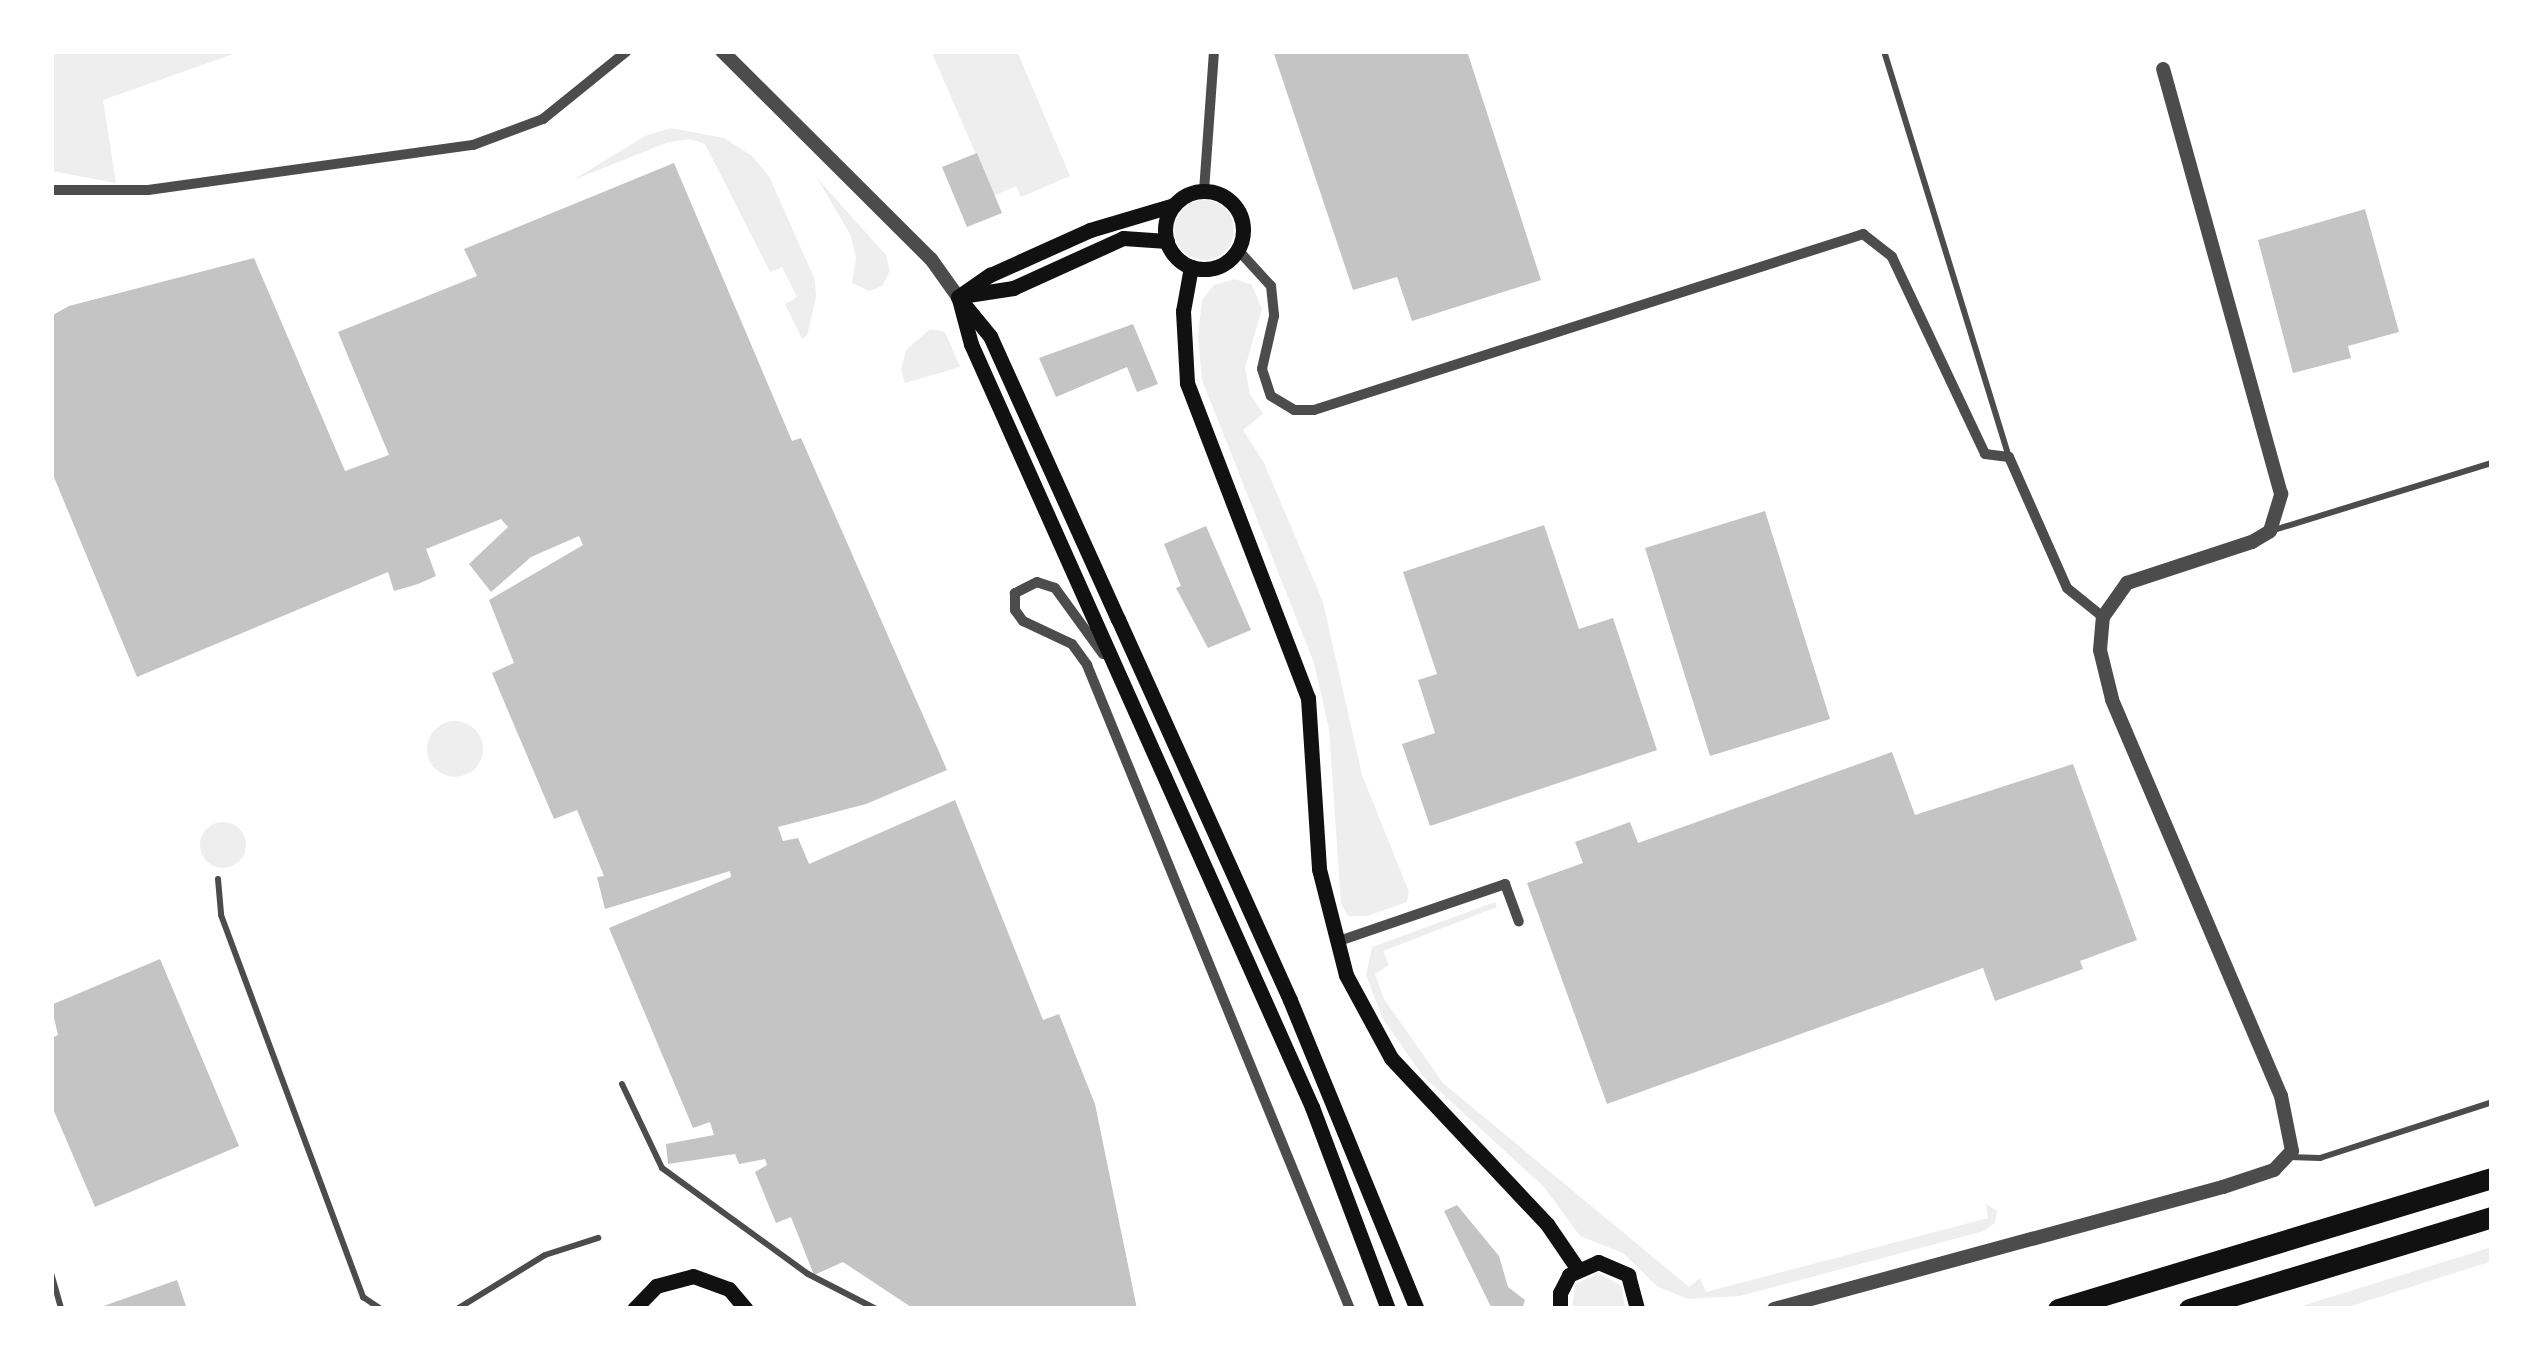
<!DOCTYPE html>
<style>
body{margin:0}
#map{position:relative;width:2543px;height:1360px;overflow:hidden;background:#fff;font-family:Literata,serif}
div>[style]{position:absolute}
.green>*{inset:0;background:#eee}
.round{border-radius:50%}
.building>*{inset:0;background:#c4c4c4}
.service>*{height:6px;margin:-3px;padding:0 3px;transform-origin:3px;border-radius:3px;background:#4c4c4c}
.minor>*{height:10px;margin:-5px;padding:0 5px;transform-origin:5px;border-radius:5px;background:#4c4c4c}
.tertiary>*{height:14px;margin:-7px;padding:0 7px;transform-origin:7px;border-radius:7px;background:#4c4c4c}
.secondary>*{height:15px;margin:-7.5px;padding:0 7.5px;transform-origin:7.5px;border-radius:7.5px;background:#111}
.secondary>.ring{margin:-7.5px;padding:0;box-sizing:content-box;background:none;border:15px solid #111;border-radius:50%}
.motorway>*{height:21px;margin:-10.5px;padding:0 10.5px;transform-origin:10.5px;border-radius:10.5px;background:#111}
span{translate:-50% -50%;white-space:nowrap;text-align:center;line-height:1.15;-webkit-text-stroke:12px #fff;paint-order:stroke}
.frame{position:absolute;inset:0;border:54px solid #fff;pointer-events:none}
</style>
<div id="map">
<div class="green">
<div style="clip-path:polygon(51px 51px,242px 51px,103px 100px,116px 183px,51px 171px)"></div>
<div style="clip-path:polygon(931px 51px,1017px 51px,1070px 176px,1021px 197px,1016px 186px,994px 196px)"></div>
<div style="clip-path:polygon(671px 128px,724px 138px,752px 156px,769px 176px,815px 280px,816px 297px,807px 336px,802px 339px,785px 304px,797px 297px,782px 267px,770px 272px,705px 144px,690px 139px,669px 142px,573px 180px,645px 136px)"></div>
<div style="clip-path:polygon(817px 178px,886px 255px,890px 271px,882px 286px,870px 291px,852px 283px,856px 257px,850px 234px)"></div>
<div class="round" style="left:1174px;top:200px;width:60px;height:60px"></div>
<div style="clip-path:polygon(1235px 279px,1252px 285px,1262px 309px,1245px 368px,1250px 394px,1263px 414px,1243px 430px,1264px 463px,1323px 602px,1362px 775px,1409px 892px,1407px 902px,1367px 916px,1348px 916px,1341px 904px,1329px 729px,1314px 663px,1202px 380px,1198px 336px,1202px 300px,1214px 285px)"></div>
<div style="clip-path:polygon(930px 329px,945px 332px,960px 367px,905px 383px,901px 370px,906px 350px)"></div>
<div class="round" style="left:427px;top:721px;width:56px;height:56px"></div>
<div class="round" style="left:200px;top:822px;width:46px;height:46px"></div>
<div style="clip-path:polygon(1495px 902px,1497px 907px,1383px 951px,1389px 965px,1375px 974px,1384px 999px,1443px 1083px,1689px 1287px,1700px 1278px,1706px 1292px,1988px 1218px,1986px 1204px,1997px 1211px,1995px 1223px,1984px 1231px,1740px 1296px,1688px 1299px,1658px 1287px,1623px 1253px,1580px 1236px,1544px 1187px,1423px 1076px,1383px 1019px,1366px 975px,1372px 947px)"></div>
<div style="clip-path:polygon(2492px 1247px,2492px 1261px,2342px 1309px,2292px 1309px)"></div>
<div style="clip-path:polygon(1598px 1273px,1622px 1286px,1625px 1309px,1572px 1309px,1575px 1285px)"></div>
</div>
<div class="building">
<div style="clip-path:polygon(1273px 51px,1467px 51px,1541px 280px,1412px 321px,1397px 277px,1353px 290px)"></div>
<div style="clip-path:polygon(977px 153px,1002px 213px,967px 227px,942px 167px)"></div>
<div style="clip-path:polygon(674px 163px,792px 441px,801px 438px,947px 770px,866px 804px,778px 827px,783px 841px,798px 838px,809px 864px,955px 800px,1043px 1020px,1059px 1014px,1095px 1104px,1137px 1309px,914px 1309px,843px 1262px,814px 1275px,791px 1217px,776px 1223px,755px 1172px,767px 1165px,765px 1159px,739px 1164px,735px 1154px,668px 1164px,666px 1144px,714px 1135px,710px 1122px,693px 1128px,609px 928px,731px 877px,730px 871px,605px 909px,597px 877px,604px 876px,577px 810px,554px 819px,492px 673px,514px 663px,489px 600px,583px 545px,579px 536px,531px 557px,491px 592px,469px 564px,508px 527px,501px 519px,426px 549px,436px 576px,418px 584px,394px 591px,388px 572px,137px 677px,51px 470px,51px 316px,69px 306px,254px 258px,345px 471px,389px 455px,338px 332px,477px 276px,464px 249px)"></div>
<div style="clip-path:polygon(2365px 209px,2399px 332px,2348px 346px,2351px 358px,2293px 373px,2258px 240px)"></div>
<div style="clip-path:polygon(1133px 324px,1158px 384px,1137px 392px,1127px 367px,1056px 397px,1039px 358px)"></div>
<div style="clip-path:polygon(1765px 511px,1830px 719px,1710px 756px,1645px 548px)"></div>
<div style="clip-path:polygon(1544px 525px,1579px 629px,1613px 618px,1657px 750px,1430px 826px,1402px 744px,1435px 733px,1418px 680px,1437px 674px,1403px 572px)"></div>
<div style="clip-path:polygon(1206px 526px,1251px 630px,1208px 648px,1176px 588px,1181px 586px,1164px 544px)"></div>
<div style="clip-path:polygon(1892px 752px,1915px 815px,2073px 764px,2137px 940px,2080px 961px,2083px 969px,1995px 1001px,1983px 968px,1607px 1104px,1527px 883px,1583px 863px,1575px 842px,1630px 822px,1638px 843px)"></div>
<div style="clip-path:polygon(160px 959px,239px 1146px,95px 1207px,51px 1104px,51px 1038px,58px 1035px,51px 1005px)"></div>
<div style="clip-path:polygon(1457px 1205px,1499px 1256px,1508px 1287px,1525px 1300px,1522px 1309px,1492px 1309px,1444px 1211px)"></div>
<div style="clip-path:polygon(177px 1280px,187px 1309px,98px 1309px,98px 1308px)"></div>
</div>
<div class="service">
<div style="left:1884px;top:51px;width:425px;rotate:72.9deg"></div>
<div style="left:2274px;top:530px;width:228px;rotate:-17.1deg"></div>
<div style="left:218px;top:879px;width:36px;rotate:85deg"></div>
<div style="left:221px;top:915px;width:408px;rotate:69.6deg"></div>
<div style="left:363px;top:1297px;width:22px;rotate:34deg"></div>
<div style="left:622px;top:1084px;width:93px;rotate:64.5deg"></div>
<div style="left:662px;top:1168px;width:180px;rotate:36deg"></div>
<div style="left:808px;top:1274px;width:76px;rotate:27.2deg"></div>
<div style="left:2289px;top:1157px;width:31px;rotate:2deg"></div>
<div style="left:2320px;top:1158px;width:181px;rotate:-18deg"></div>
<div style="left:51px;top:1273px;width:37px;rotate:74deg"></div>
<div style="left:457px;top:1309px;width:103px;rotate:-31.5deg"></div>
<div style="left:545px;top:1255px;width:56px;rotate:-17.8deg"></div>
</div>
<div class="minor">
<div style="left:51px;top:190px;width:97px"></div>
<div style="left:148px;top:190px;width:328px;rotate:-7.9deg"></div>
<div style="left:473px;top:145px;width:75px;rotate:-20.4deg"></div>
<div style="left:543px;top:119px;width:108px;rotate:-39deg"></div>
<div style="left:1204px;top:191px;width:140px;rotate:-85.9deg"></div>
<div style="left:1238px;top:250px;width:49px;rotate:47.5deg"></div>
<div style="left:1271px;top:286px;width:30px;rotate:84deg"></div>
<div style="left:1274px;top:316px;width:54px;rotate:102.8deg"></div>
<div style="left:1262px;top:369px;width:28px;rotate:72deg"></div>
<div style="left:1271px;top:396px;width:27px;rotate:31deg"></div>
<div style="left:1294px;top:410px;width:20px"></div>
<div style="left:1314px;top:410px;width:577px;rotate:-17.77deg"></div>
<div style="left:1863px;top:234px;width:37px;rotate:38deg"></div>
<div style="left:1892px;top:257px;width:218px;rotate:64.7deg"></div>
<div style="left:1985px;top:454px;width:24px;rotate:7deg"></div>
<div style="left:2009px;top:457px;width:143px;rotate:66.1deg"></div>
<div style="left:2067px;top:588px;width:46px;rotate:38.9deg"></div>
<div style="left:1103px;top:654px;width:82px;rotate:-126deg"></div>
<div style="left:1055px;top:588px;width:19px;rotate:-162deg"></div>
<div style="left:1037px;top:582px;width:25px;rotate:153deg"></div>
<div style="left:1015px;top:593px;width:17px;rotate:90deg"></div>
<div style="left:1015px;top:610px;width:14px;rotate:54deg"></div>
<div style="left:1023px;top:621px;width:54px;rotate:25.1deg"></div>
<div style="left:1072px;top:644px;width:26px;rotate:54deg"></div>
<div style="left:1087px;top:665px;width:696px;rotate:67.79deg"></div>
<div style="left:1336px;top:942px;width:179px;rotate:-18.9deg"></div>
<div style="left:1505px;top:884px;width:40px;rotate:69.8deg"></div>
</div>
<div class="tertiary">
<div style="left:722px;top:51px;width:295px;rotate:44.9deg"></div>
<div style="left:931px;top:259px;width:47px;rotate:54.6deg"></div>
<div style="left:1774px;top:1309px;width:465px;rotate:-15.2deg"></div>
<div style="left:2223px;top:1187px;width:54px;rotate:-18.4deg"></div>
<div style="left:2274px;top:1170px;width:26px;rotate:-47deg"></div>
<div style="left:2292px;top:1151px;width:56px;rotate:-101.3deg"></div>
<div style="left:2281px;top:1096px;width:431px;rotate:-113.1deg"></div>
<div style="left:2112px;top:699px;width:50px;rotate:-103.8deg"></div>
<div style="left:2100px;top:650px;width:33px;rotate:-85deg"></div>
<div style="left:2103px;top:617px;width:42px;rotate:-54.8deg"></div>
<div style="left:2127px;top:583px;width:132px;rotate:-18.2deg"></div>
<div style="left:2252px;top:542px;width:21px;rotate:-31deg"></div>
<div style="left:2270px;top:531px;width:39px;rotate:-73deg"></div>
<div style="left:2281px;top:494px;width:441px;rotate:-105.5deg"></div>
</div>
<div class="secondary">
<div class="ring" style="left:1165px;top:191px;width:63px;height:63px"></div>
<div style="left:1191px;top:267px;width:45px;rotate:100.3deg"></div>
<div style="left:1183px;top:311px;width:72px;rotate:86.8deg"></div>
<div style="left:1187px;top:383px;width:337px;rotate:69deg"></div>
<div style="left:1308px;top:698px;width:171px;rotate:86.3deg"></div>
<div style="left:1319px;top:869px;width:109px;rotate:75.7deg"></div>
<div style="left:1346px;top:975px;width:94px;rotate:61.5deg"></div>
<div style="left:1391px;top:1058px;width:228px;rotate:46.8deg"></div>
<div style="left:1547px;top:1224px;width:53px;rotate:55.7deg"></div>
<div style="left:961px;top:296px;width:53px;rotate:-8.7deg"></div>
<div style="left:1013px;top:288px;width:121px;rotate:-24.4deg"></div>
<div style="left:1123px;top:238px;width:44px;rotate:3.9deg"></div>
<div style="left:958px;top:297px;width:50px;rotate:50.6deg"></div>
<div style="left:990px;top:336px;width:311px;rotate:65.7deg"></div>
<div style="left:1118px;top:619px;width:418px;rotate:65.7deg"></div>
<div style="left:1290px;top:1000px;width:334px;rotate:67.7deg"></div>
<div style="left:958px;top:297px;width:39px;rotate:-35deg"></div>
<div style="left:990px;top:275px;width:110px;rotate:-24.2deg"></div>
<div style="left:1090px;top:230px;width:88px;rotate:-16.6deg"></div>
<div style="left:959px;top:299px;width:47px;rotate:75.1deg"></div>
<div style="left:971px;top:344px;width:836px;rotate:65.92deg"></div>
<div style="left:1312px;top:1107px;width:216px;rotate:69.4deg"></div>
<div style="left:634px;top:1309px;width:32px;rotate:-46deg"></div>
<div style="left:656px;top:1286px;width:38px;rotate:-15deg"></div>
<div style="left:693px;top:1276px;width:38px;rotate:20deg"></div>
<div style="left:729px;top:1289px;width:26px;rotate:50deg"></div>
<div style="left:1560px;top:1309px;width:16px;rotate:-90deg"></div>
<div style="left:1560px;top:1293px;width:20px;rotate:-63deg"></div>
<div style="left:1569px;top:1275px;width:32px;rotate:-24deg"></div>
<div style="left:1598px;top:1262px;width:33px;rotate:23deg"></div>
<div style="left:1628px;top:1275px;width:35px;rotate:75deg"></div>
</div>
<div class="motorway">
<div style="left:2058px;top:1309px;width:453px;rotate:-16.8deg"></div>
<div style="left:2189px;top:1309px;width:317px;rotate:-16.9deg"></div>
</div>
<div class="frame"></div>
</div>
